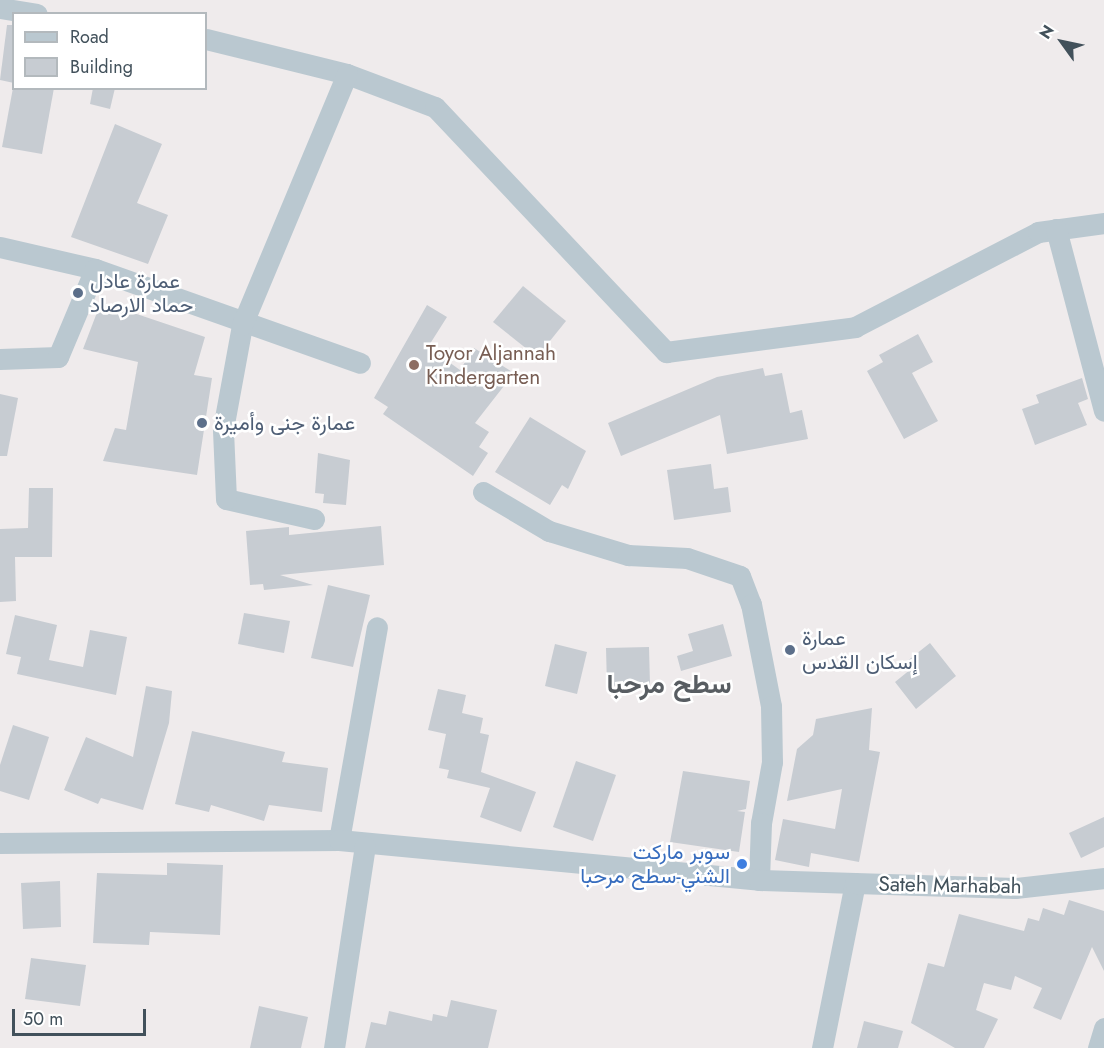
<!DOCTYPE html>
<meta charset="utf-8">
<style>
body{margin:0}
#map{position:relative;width:1104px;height:1048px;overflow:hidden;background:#efebec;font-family:Jost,Vazirmatn,sans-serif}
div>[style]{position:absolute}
.building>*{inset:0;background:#c7ccd2}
.minor>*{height:21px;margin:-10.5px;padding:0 10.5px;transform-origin:10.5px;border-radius:10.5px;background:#bac8d0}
.dots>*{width:16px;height:16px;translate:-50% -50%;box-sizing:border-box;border:3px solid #fff;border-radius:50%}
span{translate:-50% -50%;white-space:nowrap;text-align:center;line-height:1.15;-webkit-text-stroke:5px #fff;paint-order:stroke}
.service-label{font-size:21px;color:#4e5e75}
.left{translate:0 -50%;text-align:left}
.education-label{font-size:21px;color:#785e54}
.shop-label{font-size:21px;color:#366cbe}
.right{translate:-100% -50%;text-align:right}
.street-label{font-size:21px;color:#42515b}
.district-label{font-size:27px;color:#585d62;font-weight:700}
.legend{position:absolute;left:12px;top:12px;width:195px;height:78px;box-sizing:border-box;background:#fff;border:2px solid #b3b9bd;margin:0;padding:8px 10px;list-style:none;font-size:18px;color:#42515b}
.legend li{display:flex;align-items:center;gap:12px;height:30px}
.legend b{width:30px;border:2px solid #b3b9bd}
.north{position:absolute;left:1032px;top:12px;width:60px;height:60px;-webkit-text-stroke:4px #fff;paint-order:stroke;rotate:303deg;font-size:16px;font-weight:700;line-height:24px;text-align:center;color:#42515b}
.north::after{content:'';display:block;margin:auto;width:21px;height:27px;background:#42515b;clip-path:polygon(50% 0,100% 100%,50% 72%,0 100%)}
.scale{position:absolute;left:12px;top:1009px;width:134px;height:27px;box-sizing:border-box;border:3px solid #42515b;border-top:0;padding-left:8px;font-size:18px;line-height:21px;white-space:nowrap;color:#42515b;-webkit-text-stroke:4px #fff;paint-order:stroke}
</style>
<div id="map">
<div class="building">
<div style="clip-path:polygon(7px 25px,14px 25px,14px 83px,0 80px)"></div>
<div style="clip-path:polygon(13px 88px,54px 88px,42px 154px,2px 147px)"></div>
<div style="clip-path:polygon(93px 88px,115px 88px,110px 109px,90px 104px)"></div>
<div style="clip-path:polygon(115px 124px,162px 144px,137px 203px,168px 215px,148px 264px,71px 237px)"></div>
<div style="clip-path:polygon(523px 286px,566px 321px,537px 357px,493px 322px)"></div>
<div style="clip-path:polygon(101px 302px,205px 337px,194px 375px,212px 378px,197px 475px,103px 461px,115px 428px,126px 430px,138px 362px,83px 349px)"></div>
<div style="clip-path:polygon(427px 305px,447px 317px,428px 347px,460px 370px,474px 348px,514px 373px,475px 423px,489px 432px,479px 447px,488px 453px,473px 476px,383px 414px,388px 407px,374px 398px)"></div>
<div style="clip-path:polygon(918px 334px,933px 362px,912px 373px,938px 421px,904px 439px,867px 371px,883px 362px,879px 355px)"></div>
<div style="clip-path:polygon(763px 368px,765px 376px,782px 373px,790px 413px,802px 410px,808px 439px,727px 454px,720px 415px,621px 456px,608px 423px,717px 377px)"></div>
<div style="clip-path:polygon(1082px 378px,1088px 399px,1078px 403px,1087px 425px,1035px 445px,1022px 409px,1039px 403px,1036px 395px)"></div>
<div style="clip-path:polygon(0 394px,18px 398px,7px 456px,0 456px)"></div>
<div style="clip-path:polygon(530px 417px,586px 451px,568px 489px,562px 485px,550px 505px,495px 472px)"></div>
<div style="clip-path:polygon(318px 453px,350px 460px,346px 505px,323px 503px,324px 494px,315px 493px)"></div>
<div style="clip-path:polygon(711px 464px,714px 489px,728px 487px,731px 512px,674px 520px,667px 470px)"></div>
<div style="clip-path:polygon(29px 488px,53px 488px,52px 557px,15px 557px,16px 601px,0 602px,0 529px,28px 528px)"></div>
<div style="clip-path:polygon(381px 526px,384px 565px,280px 575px,313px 585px,264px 590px,263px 584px,250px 585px,246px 531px,289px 527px,289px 535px)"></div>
<div style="clip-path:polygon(328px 585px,370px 595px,353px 667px,311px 658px)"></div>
<div style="clip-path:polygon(244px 613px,290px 621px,284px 653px,238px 644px)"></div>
<div style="clip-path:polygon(15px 615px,57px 625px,49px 660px,83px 667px,90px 630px,127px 637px,116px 695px,17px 674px,21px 657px,6px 654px)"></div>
<div style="clip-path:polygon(723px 624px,732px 656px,681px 671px,677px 656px,693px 651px,688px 634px)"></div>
<div style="clip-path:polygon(930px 643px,956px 676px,916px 709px,895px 682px,911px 669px,906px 662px)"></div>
<div style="clip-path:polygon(555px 644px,587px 652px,577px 694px,545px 686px)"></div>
<div style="clip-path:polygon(649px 647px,650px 685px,607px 686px,606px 648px)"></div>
<div style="clip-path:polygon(146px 686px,172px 691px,169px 723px,143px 810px,101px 798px,98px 804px,64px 790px,86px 737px,133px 757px)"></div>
<div style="clip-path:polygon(438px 689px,466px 695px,462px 713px,483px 718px,480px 733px,489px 735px,481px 772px,536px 792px,521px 832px,480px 817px,490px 788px,447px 778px,449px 770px,439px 768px,446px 734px,428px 730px)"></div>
<div style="clip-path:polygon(872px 708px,869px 750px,880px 752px,859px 862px,811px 853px,809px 867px,775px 860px,783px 819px,835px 829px,842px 789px,787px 801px,797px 749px,813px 735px,816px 719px)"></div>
<div style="clip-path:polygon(13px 725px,49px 737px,29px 800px,0 791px,0 765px)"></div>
<div style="clip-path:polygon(192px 731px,285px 752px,282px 762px,328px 768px,322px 812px,269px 805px,264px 821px,211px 805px,209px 812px,175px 804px)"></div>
<div style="clip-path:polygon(576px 761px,616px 775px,593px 841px,553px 827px)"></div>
<div style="clip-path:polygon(683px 771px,750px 781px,746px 809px,737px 811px,745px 812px,739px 852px,670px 842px)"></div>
<div style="clip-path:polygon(1104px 817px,1104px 847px,1081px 858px,1069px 833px)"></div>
<div style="clip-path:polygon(167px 863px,223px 865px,220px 935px,150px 932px,149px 945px,93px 943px,97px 873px,167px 875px)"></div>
<div style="clip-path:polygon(60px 881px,61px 927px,23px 929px,21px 883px)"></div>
<div style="clip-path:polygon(1069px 900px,1104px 911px,1104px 971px,1092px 947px,1061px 1020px,1033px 1008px,1042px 988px,1015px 976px,1011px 990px,984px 983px,976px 1010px,998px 1019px,984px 1048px,955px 1048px,911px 1023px,928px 963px,944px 967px,959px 914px,1024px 931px,1028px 918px,1039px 921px,1043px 908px,1064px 915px)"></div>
<div style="clip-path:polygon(31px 958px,86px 965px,80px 1006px,25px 999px)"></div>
<div style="clip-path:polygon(451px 1000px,497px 1010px,488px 1048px,365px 1048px,371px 1022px,386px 1025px,389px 1011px,432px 1021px,433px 1014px,447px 1017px)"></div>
<div style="clip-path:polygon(259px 1006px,308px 1017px,301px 1048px,250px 1048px)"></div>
<div style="clip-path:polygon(864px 1021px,903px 1031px,898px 1048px,857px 1048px)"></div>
</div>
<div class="minor">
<div style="left:0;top:8px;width:37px;rotate:9deg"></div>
<div style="left:206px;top:39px;width:145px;rotate:13.9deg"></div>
<div style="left:347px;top:74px;width:94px;rotate:20.6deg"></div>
<div style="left:435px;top:107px;width:337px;rotate:46.7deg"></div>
<div style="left:666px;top:352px;width:191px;rotate:-7.5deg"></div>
<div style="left:855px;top:327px;width:206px;rotate:-27.4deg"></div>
<div style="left:1038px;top:232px;width:67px;rotate:-7.8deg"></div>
<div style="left:1056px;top:229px;width:188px;rotate:75.2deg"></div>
<div style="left:0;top:247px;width:98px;rotate:13deg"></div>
<div style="left:95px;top:269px;width:281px;rotate:19.5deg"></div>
<div style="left:0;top:359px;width:58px;rotate:-2deg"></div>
<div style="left:58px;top:357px;width:95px;rotate:-67.2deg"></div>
<div style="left:483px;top:492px;width:77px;rotate:30.6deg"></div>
<div style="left:549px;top:531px;width:83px;rotate:16.9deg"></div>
<div style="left:628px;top:555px;width:59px;rotate:2.9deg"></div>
<div style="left:687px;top:558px;width:56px;rotate:18.8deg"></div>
<div style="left:740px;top:576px;width:30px;rotate:69deg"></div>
<div style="left:751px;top:604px;width:104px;rotate:78.9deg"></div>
<div style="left:771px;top:706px;width:56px;rotate:89deg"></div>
<div style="left:772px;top:762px;width:62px;rotate:100.2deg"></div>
<div style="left:761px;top:823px;width:57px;rotate:92deg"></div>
<div style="left:314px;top:519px;width:90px;rotate:-167.2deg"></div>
<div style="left:226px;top:499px;width:70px;rotate:-92.5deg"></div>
<div style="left:223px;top:429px;width:106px;rotate:-79.6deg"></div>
<div style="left:242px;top:325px;width:272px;rotate:-67.3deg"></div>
<div style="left:339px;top:840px;width:216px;rotate:-79.9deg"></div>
<div style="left:0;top:843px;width:339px;rotate:-0.5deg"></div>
<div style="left:339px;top:840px;width:422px;rotate:5.4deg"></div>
<div style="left:759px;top:880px;width:96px;rotate:1.8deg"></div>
<div style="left:334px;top:1048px;width:204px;rotate:-81.3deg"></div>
<div style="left:822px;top:1048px;width:168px;rotate:-78.7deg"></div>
<div style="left:855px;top:883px;width:160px;rotate:1.8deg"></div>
<div style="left:1015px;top:888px;width:90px;rotate:-6.4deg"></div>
<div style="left:1098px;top:1048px;width:21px;rotate:-73deg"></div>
</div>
<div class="dots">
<div style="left:78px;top:293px;background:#5c6f8a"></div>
<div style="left:414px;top:365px;background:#8d6e63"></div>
<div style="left:202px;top:423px;background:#5c6f8a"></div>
<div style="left:790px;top:650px;background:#5c6f8a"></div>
<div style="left:742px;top:864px;background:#3f7fe0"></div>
</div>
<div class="service-label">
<span class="left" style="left:90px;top:293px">عمارة عادل<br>حماد الارصاد</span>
<span class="left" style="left:214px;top:423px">عمارة جنى وأميرة</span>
<span class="left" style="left:802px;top:650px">عمارة<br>إسكان القدس</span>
</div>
<div class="education-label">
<span class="left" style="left:426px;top:365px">Toyor Aljannah<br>Kindergarten</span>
</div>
<div class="shop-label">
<span class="right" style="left:730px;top:864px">سوبر ماركت<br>الشني-سطح مرحبا</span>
</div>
<div class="street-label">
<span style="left:950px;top:885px;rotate:1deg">Sateh Marhabah</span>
</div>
<div class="district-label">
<span style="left:669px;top:684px">سطح مرحبا</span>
</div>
<ul class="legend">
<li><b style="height:8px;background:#bac8d0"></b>Road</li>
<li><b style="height:16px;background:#c7ccd2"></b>Building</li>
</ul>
<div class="north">N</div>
<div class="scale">50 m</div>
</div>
